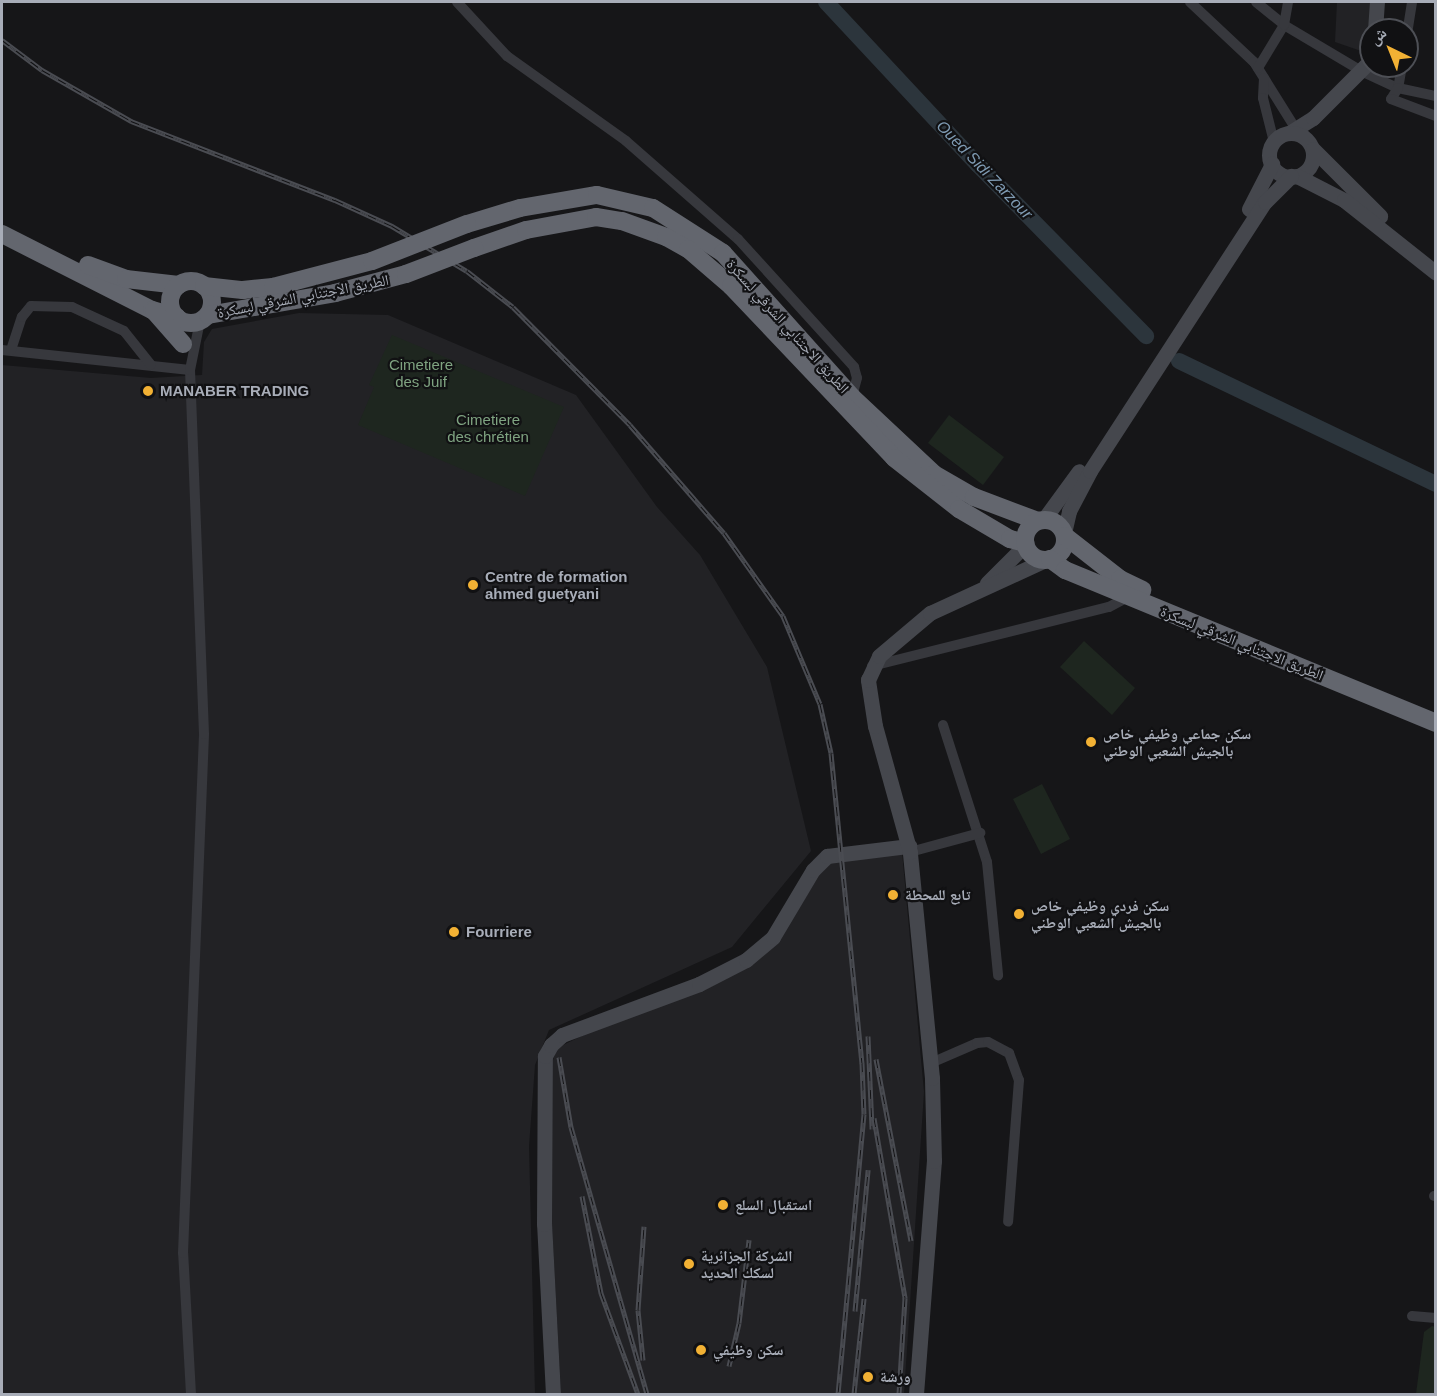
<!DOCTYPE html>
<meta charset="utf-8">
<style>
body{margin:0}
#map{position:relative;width:1437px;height:1396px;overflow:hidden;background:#161618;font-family:Arial,"Noto Naskh Arabic",sans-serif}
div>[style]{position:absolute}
.built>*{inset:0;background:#222225}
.green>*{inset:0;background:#1e261f}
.river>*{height:16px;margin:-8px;padding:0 8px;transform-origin:8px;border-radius:8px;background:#2c353c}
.street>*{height:10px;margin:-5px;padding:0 5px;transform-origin:5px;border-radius:5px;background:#37383d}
.secondary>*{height:15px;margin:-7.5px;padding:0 7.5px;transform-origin:7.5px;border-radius:7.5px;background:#45474d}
.secondary>.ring{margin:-7.5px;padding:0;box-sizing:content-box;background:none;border:15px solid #45474d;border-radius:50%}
.highway>*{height:18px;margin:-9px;padding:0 9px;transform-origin:9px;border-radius:9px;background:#63666e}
.highway>.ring{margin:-9px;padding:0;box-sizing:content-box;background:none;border:18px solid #63666e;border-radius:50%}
.rail>*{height:5px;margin-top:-2.5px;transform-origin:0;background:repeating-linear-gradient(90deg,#111113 0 9px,#4a4c52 0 18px);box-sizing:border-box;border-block:2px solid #4a4c52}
.highway-bridge>*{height:18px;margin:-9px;padding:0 9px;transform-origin:9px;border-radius:9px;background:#63666e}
.dots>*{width:16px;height:16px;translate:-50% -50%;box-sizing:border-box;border:3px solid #111113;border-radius:50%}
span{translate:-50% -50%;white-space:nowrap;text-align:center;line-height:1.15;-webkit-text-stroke:4.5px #111113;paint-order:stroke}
.street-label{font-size:15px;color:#a8adb8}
.park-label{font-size:15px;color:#7fa381}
.poi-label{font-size:15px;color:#a8adb8;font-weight:700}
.left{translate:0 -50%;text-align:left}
.water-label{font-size:16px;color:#7f9bb3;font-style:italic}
.frame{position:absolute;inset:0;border:3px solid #a8adb8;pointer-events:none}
.north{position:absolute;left:1359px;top:18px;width:60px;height:60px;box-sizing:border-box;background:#111113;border:2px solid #4d4f55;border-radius:50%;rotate:317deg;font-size:16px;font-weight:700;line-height:24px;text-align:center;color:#a8adb8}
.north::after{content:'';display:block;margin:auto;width:21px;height:27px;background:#f2b134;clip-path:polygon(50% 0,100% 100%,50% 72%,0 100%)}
</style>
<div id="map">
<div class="built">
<div style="clip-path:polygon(1337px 2px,1371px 2px,1367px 53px,1335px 42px)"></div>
<div style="clip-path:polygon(299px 313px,388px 315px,576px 395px,657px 507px,700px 555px,767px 667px,811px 851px,732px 947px,549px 1030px,535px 1065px,529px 1146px,535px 1394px,2px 1394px,2px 365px,151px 378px,202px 375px,204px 342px,212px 329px)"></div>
<div style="clip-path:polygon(902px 852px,924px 1092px,904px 1394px,561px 1394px,552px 1224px,551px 1066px,557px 1048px,779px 940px,822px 871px,833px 861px)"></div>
</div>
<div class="green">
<div style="clip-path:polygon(392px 335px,564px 407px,525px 496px,358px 425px,374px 387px,369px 385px)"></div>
<div style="clip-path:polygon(949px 415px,1004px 457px,983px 485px,928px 443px)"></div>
<div style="clip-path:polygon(1084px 641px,1135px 688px,1112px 715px,1060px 667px)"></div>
<div style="clip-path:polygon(1042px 784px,1070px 839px,1041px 854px,1013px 799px)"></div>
<div style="clip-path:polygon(1432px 1326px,1436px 1327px,1435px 1394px,1416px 1394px,1424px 1332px)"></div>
</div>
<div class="river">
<div style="left:826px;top:2px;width:223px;rotate:47deg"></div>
<div style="left:978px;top:165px;width:240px;rotate:45.5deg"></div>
<div style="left:1179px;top:361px;width:285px;rotate:25.6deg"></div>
</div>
<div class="street">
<div style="left:457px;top:2px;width:74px;rotate:47.2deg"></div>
<div style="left:507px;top:56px;width:146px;rotate:35.5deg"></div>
<div style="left:626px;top:141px;width:149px;rotate:41.2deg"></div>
<div style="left:738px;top:239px;width:173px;rotate:47.8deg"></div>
<div style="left:854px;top:367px;width:11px;rotate:75deg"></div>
<div style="left:857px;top:378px;width:20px;rotate:105deg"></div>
<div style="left:1190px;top:2px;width:88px;rotate:43.2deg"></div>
<div style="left:1254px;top:62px;width:85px;rotate:58deg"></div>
<div style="left:1256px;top:2px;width:36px;rotate:39deg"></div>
<div style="left:1284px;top:25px;width:92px;rotate:30.7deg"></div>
<div style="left:1363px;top:72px;width:38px;rotate:25deg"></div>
<div style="left:1398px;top:88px;width:39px;rotate:12deg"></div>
<div style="left:1407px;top:34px;width:32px;rotate:-81deg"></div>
<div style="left:1402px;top:66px;width:22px;rotate:100deg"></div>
<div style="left:1398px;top:88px;width:13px;rotate:122deg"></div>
<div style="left:1391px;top:99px;width:48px;rotate:20.7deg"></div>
<div style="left:1258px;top:68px;width:50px;rotate:-58.8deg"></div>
<div style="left:1284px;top:25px;width:23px;rotate:-80deg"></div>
<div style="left:1264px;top:78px;width:20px;rotate:93deg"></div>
<div style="left:1263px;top:98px;width:45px;rotate:76deg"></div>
<div style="left:2px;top:350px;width:189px;rotate:6.1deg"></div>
<div style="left:11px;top:350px;width:35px;rotate:-72deg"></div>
<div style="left:22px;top:317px;width:14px;rotate:-51deg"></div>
<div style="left:31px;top:306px;width:41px;rotate:1.4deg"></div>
<div style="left:72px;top:307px;width:57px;rotate:24.8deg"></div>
<div style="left:124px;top:331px;width:43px;rotate:51.5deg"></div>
<div style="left:872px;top:666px;width:244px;rotate:-14deg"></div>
<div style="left:1109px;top:607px;width:24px;rotate:-28deg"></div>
<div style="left:943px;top:725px;width:144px;rotate:72.2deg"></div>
<div style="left:987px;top:862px;width:114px;rotate:84.4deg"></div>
<div style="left:910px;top:852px;width:73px;rotate:-15.2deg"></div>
<div style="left:931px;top:1063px;width:50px;rotate:-23.5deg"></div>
<div style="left:977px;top:1043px;width:11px;rotate:-5deg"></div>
<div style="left:988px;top:1042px;width:24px;rotate:28deg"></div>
<div style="left:1009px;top:1053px;width:29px;rotate:70deg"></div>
<div style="left:1019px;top:1080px;width:142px;rotate:94.4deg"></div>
<div style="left:1434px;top:1196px;width:2px"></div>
<div style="left:1412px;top:1316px;width:24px;rotate:5deg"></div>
<div style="left:191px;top:1394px;width:141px;rotate:-93.2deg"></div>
<div style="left:183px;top:1253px;width:519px;rotate:-87.68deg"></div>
<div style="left:204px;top:734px;width:364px;rotate:-92.2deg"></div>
<div style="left:190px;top:370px;width:50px;rotate:-78.5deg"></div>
</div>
<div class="secondary">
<div style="left:1375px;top:30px;width:28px;rotate:-86deg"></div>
<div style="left:1289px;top:133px;width:28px;rotate:-32deg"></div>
<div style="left:1313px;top:118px;width:82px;rotate:-45deg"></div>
<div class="ring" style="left:1269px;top:133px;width:29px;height:29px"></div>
<div style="left:1313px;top:149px;width:95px;rotate:45deg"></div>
<div style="left:1297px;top:176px;width:53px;rotate:27.1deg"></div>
<div style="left:1344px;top:200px;width:117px;rotate:38.4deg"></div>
<div style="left:1249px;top:209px;width:51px;rotate:-62.9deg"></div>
<div style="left:1044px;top:519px;width:59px;rotate:-53.9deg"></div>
<div style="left:1064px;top:533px;width:23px;rotate:-77deg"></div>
<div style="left:1069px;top:511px;width:45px;rotate:-62.3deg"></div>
<div style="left:1090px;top:471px;width:321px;rotate:-57deg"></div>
<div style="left:1265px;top:202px;width:37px;rotate:-45deg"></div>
<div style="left:987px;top:583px;width:54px;rotate:-45deg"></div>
<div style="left:553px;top:1394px;width:170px;rotate:-93deg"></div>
<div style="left:544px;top:1224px;width:168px;rotate:-89.7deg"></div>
<div style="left:545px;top:1056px;width:13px;rotate:-61deg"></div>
<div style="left:551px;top:1045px;width:15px;rotate:-42deg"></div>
<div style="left:562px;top:1035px;width:146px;rotate:-20.4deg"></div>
<div style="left:699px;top:984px;width:53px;rotate:-27.1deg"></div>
<div style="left:746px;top:960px;width:35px;rotate:-40deg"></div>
<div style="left:773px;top:937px;width:78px;rotate:-59.2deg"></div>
<div style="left:813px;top:870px;width:20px;rotate:-45deg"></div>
<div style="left:827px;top:856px;width:83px;rotate:-7deg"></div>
<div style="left:916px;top:1394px;width:234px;rotate:-85.6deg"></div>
<div style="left:934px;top:1161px;width:83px;rotate:-91.4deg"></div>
<div style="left:932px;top:1078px;width:227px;rotate:-95.6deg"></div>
<div style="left:910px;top:852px;width:131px;rotate:-105.5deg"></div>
<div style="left:875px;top:726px;width:47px;rotate:-98.7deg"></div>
<div style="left:868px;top:680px;width:26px;rotate:-65deg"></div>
<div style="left:879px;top:656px;width:67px;rotate:-40.1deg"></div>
<div style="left:930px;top:613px;width:127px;rotate:-24.7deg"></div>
</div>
<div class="highway">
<div style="left:467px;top:224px;width:55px;rotate:-16.8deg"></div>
<div style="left:520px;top:208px;width:78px;rotate:-9.6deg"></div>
<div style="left:597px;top:195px;width:57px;rotate:13.1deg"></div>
<div style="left:653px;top:208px;width:83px;rotate:32.7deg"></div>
<div style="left:723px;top:253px;width:193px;rotate:48.1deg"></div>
<div style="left:852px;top:397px;width:112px;rotate:43.2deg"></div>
<div style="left:934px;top:474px;width:46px;rotate:29.9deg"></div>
<div style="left:974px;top:497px;width:68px;rotate:20.6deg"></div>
<div style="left:2px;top:234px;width:168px;rotate:26.9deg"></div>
<div style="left:152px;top:310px;width:26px;rotate:16deg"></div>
<div style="left:474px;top:248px;width:55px;rotate:-19.1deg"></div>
<div style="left:526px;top:230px;width:71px;rotate:-10.5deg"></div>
<div style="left:596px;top:217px;width:26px;rotate:9deg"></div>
<div style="left:622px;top:221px;width:47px;rotate:20deg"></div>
<div style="left:666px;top:237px;width:25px;rotate:29deg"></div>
<div style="left:688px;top:249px;width:57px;rotate:40.7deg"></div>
<div style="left:731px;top:286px;width:237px;rotate:46.5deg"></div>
<div style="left:894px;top:458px;width:83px;rotate:38.1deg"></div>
<div style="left:959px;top:509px;width:59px;rotate:30.5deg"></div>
<div style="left:1010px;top:539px;width:16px;rotate:15deg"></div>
<div style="left:88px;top:265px;width:40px;rotate:20.2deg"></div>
<div style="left:126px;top:279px;width:53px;rotate:6.5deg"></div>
<div class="ring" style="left:170px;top:281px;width:24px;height:24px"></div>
<div style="left:204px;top:286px;width:39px;rotate:6deg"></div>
<div style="left:243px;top:290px;width:30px;rotate:-6deg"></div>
<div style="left:273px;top:287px;width:102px;rotate:-14.7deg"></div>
<div style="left:154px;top:311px;width:44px;rotate:48.7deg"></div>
<div style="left:208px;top:315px;width:129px;rotate:-9.8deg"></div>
<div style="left:335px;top:293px;width:73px;rotate:-15deg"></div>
<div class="ring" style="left:1025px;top:520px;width:22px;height:22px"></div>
<div style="left:1065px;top:536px;width:70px;rotate:38deg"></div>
<div style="left:1120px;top:579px;width:25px;rotate:26deg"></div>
<div style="left:1050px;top:559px;width:19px;rotate:36deg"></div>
<div style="left:1065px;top:570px;width:401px;rotate:22.4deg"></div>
</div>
<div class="rail">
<div style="left:2px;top:40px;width:50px;rotate:36.9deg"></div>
<div style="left:42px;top:70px;width:103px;rotate:29.8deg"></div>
<div style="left:131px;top:121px;width:219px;rotate:21.2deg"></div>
<div style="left:335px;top:200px;width:63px;rotate:24.5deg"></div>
<div style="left:392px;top:226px;width:87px;rotate:31deg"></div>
<div style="left:467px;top:271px;width:58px;rotate:38deg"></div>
<div style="left:513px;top:307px;width:166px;rotate:45.2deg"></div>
<div style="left:630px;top:425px;width:143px;rotate:49deg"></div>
<div style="left:724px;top:533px;width:102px;rotate:54.6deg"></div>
<div style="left:783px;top:616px;width:95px;rotate:67.2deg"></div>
<div style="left:820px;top:704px;width:50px;rotate:77.3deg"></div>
<div style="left:831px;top:753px;width:312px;rotate:84.3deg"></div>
<div style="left:862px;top:1063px;width:51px;rotate:87.8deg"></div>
<div style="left:864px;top:1114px;width:281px;rotate:95.3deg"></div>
<div style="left:868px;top:1036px;width:93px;rotate:87.5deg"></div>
<div style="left:559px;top:1057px;width:71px;rotate:80.3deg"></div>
<div style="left:571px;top:1127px;width:278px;rotate:74.1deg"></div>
<div style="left:876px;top:1059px;width:185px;rotate:79.1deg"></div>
<div style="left:874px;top:1118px;width:183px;rotate:80.2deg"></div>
<div style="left:905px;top:1298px;width:96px;rotate:93.6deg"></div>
<div style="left:582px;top:1196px;width:99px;rotate:78.9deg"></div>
<div style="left:601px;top:1293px;width:108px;rotate:69.9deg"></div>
<div style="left:855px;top:1311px;width:142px;rotate:-84.7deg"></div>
<div style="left:643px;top:1360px;width:50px;rotate:-95.7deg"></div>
<div style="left:638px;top:1310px;width:84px;rotate:-85.9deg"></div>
<div style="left:729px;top:1366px;width:44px;rotate:-76.9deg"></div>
<div style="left:739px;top:1323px;width:84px;rotate:-83.1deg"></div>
<div style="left:854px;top:1394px;width:96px;rotate:-84deg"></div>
</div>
<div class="highway-bridge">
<div style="left:372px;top:261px;width:102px;rotate:-21.3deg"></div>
<div style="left:406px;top:274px;width:73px;rotate:-20.9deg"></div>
</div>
<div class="dots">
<div style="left:148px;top:391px;background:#f2b134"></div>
<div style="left:473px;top:585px;background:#f2b134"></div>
<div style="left:1091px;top:742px;background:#f2b134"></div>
<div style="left:893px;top:895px;background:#f2b134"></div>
<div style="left:1019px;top:914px;background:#f2b134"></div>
<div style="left:454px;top:932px;background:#f2b134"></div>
<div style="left:723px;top:1205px;background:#f2b134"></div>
<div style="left:689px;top:1264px;background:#f2b134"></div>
<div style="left:701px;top:1350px;background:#f2b134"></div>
<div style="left:868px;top:1377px;background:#f2b134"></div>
</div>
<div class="street-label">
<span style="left:303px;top:296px;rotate:-11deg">الطريق الاجتنابي الشرقي لبسكرة</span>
<span style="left:788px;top:326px;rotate:48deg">الطريق الاجتنابي الشرقي لبسكرة</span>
<span style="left:1242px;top:643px;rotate:22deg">الطريق الاجتنابي الشرقي لبسكرة</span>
</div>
<div class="park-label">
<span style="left:421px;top:373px">Cimetiere<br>des Juif</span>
<span style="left:488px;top:428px">Cimetiere<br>des chrétien</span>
</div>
<div class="poi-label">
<span class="left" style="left:160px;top:391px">MANABER TRADING</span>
<span class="left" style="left:485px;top:585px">Centre de formation<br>ahmed guetyani</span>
<span class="left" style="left:1103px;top:742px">سكن جماعي وظيفي خاص<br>بالجيش الشعبي الوطني</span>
<span class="left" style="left:905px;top:895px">تابع للمحطة</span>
<span class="left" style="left:1031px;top:914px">سكن فردي وظيفي خاص<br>بالجيش الشعبي الوطني</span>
<span class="left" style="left:466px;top:932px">Fourriere</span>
<span class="left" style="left:735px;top:1205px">استقبال السلع</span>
<span class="left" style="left:701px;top:1264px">الشركة الجزائرية<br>لسكك الحديد</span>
<span class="left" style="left:713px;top:1350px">سكن وظيفي</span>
<span class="left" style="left:880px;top:1377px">ورشة</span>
</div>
<div class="water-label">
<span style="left:984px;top:170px;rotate:46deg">Oued Sidi Zarzour</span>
</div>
<div class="frame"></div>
<div class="north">ش</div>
</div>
